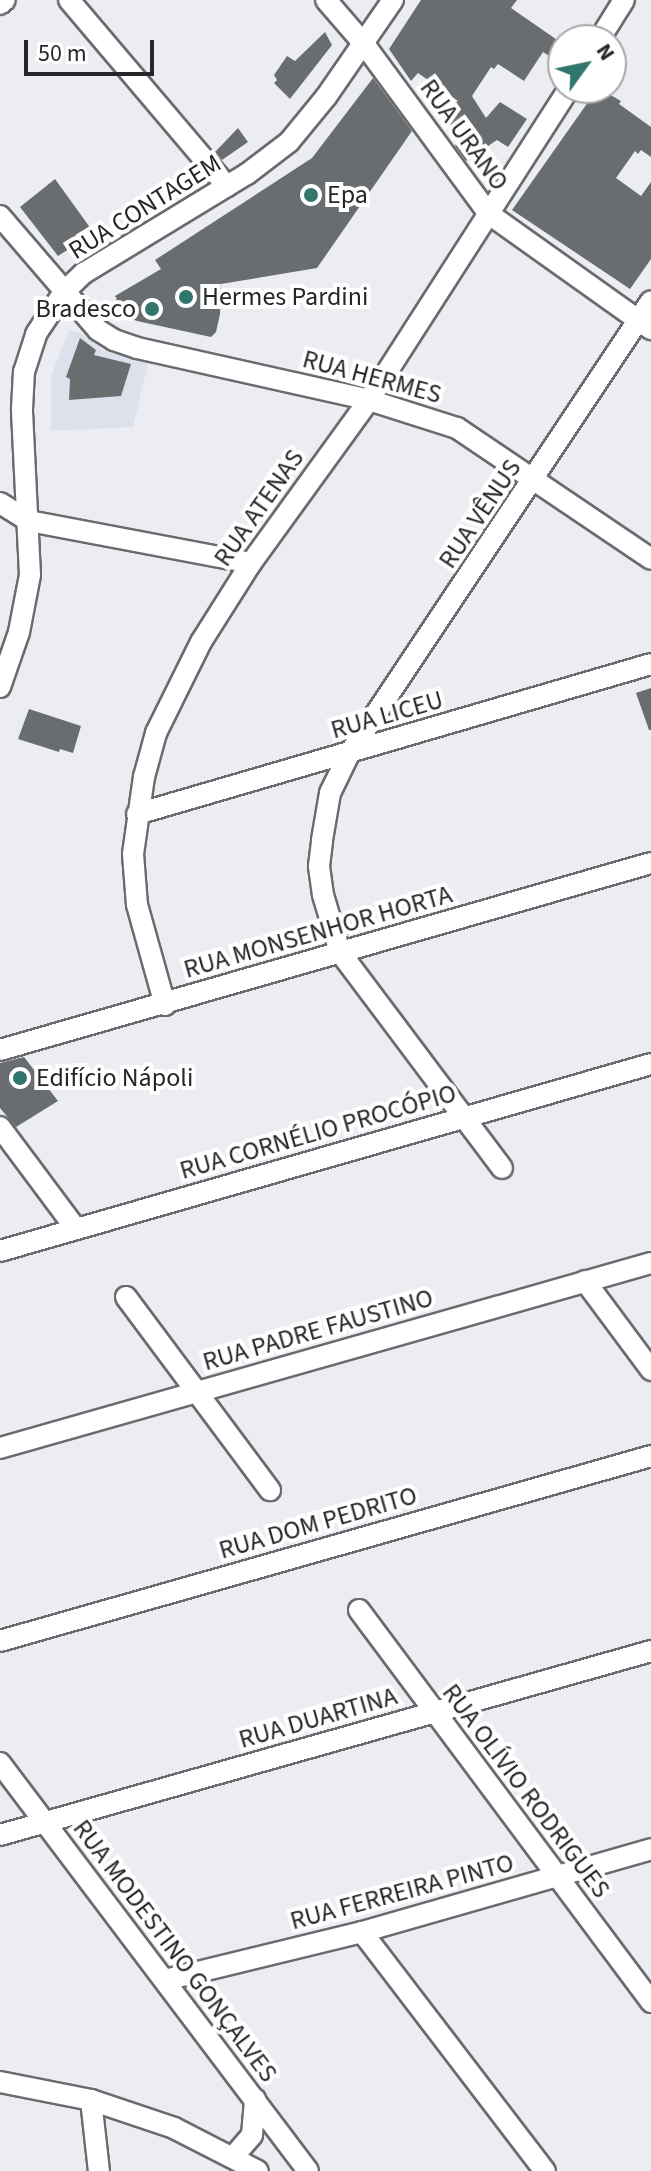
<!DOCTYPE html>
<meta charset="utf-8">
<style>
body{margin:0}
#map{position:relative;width:651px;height:2171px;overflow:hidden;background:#ecedf2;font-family:"Source Sans 3",sans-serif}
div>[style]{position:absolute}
.built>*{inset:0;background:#dee1ec}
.building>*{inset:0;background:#6a6d70}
.roads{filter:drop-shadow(2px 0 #6a6b6f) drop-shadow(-2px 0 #6a6b6f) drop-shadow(0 2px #6a6b6f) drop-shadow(0 -2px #6a6b6f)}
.minor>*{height:20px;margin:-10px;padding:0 10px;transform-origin:10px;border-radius:10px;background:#fff}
.dots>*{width:22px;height:22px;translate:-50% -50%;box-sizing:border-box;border:4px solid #fff;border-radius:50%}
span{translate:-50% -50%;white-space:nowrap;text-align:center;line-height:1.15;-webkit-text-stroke:8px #fff;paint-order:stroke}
.street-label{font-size:26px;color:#262628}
.poi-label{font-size:26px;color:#262628}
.left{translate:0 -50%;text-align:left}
.right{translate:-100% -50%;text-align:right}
.north{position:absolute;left:547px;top:24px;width:80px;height:80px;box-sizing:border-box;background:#fff;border:2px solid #a8a8a9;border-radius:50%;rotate:57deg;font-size:22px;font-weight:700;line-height:32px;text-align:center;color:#262628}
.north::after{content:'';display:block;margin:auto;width:28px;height:36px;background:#31766c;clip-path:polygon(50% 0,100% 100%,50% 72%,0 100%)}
.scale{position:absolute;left:24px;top:40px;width:130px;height:36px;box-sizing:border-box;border:4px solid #262628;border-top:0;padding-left:10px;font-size:24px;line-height:28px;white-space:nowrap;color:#262628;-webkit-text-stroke:6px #fff;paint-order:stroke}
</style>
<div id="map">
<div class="built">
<div style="clip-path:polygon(69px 330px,81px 333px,104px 351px,148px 363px,133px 427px,51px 431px,51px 376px)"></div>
</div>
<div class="building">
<div style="clip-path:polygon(421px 0,517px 0,511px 8px,563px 44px,563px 65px,543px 52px,524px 81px,498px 64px,494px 69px,491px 67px,472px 96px,486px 118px,500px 102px,527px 119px,508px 147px,497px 140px,466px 161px,455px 146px,459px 138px,442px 112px,458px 101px,418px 73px,411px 81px,389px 49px)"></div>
<div style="clip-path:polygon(325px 32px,332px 45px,290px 99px,274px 83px,277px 80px,274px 75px,287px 56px,295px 61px)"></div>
<div style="clip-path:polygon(373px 78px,412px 131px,317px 268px,221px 284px,220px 314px,216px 332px,211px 337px,137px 321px,119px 314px,109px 304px,117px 299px,115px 296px,161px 269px,155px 260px,312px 158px)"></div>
<div style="clip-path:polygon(598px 88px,621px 101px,619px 104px,651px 127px,651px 157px,641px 150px,638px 154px,635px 151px,616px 178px,641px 196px,651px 182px,651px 259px,630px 289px,512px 210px)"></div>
<div style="clip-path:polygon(238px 128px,248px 142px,222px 160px,215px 152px)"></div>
<div style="clip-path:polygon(55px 179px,94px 233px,58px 256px,20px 207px)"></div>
<div style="clip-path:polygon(80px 338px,96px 350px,94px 355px,131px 364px,121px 396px,69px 400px,70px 379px,66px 377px)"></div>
<div style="clip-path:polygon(651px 688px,651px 730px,649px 730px,636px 693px)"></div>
<div style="clip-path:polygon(29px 709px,81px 726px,73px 753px,60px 749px,59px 752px,18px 739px)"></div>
<div style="clip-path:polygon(24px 1057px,58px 1101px,16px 1127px,0 1108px,0 1063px)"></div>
</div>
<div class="roads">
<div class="minor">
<div style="left:69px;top:0;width:244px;rotate:49.7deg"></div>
<div style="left:326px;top:0;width:58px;rotate:49.2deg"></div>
<div style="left:364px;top:44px;width:211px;rotate:53.7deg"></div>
<div style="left:489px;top:214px;width:199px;rotate:35.4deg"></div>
<div style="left:0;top:4px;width:6px;rotate:-39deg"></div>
<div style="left:599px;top:40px;width:47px;rotate:-58deg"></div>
<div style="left:0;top:216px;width:150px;rotate:49.3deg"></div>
<div style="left:98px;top:330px;width:19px;rotate:32deg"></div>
<div style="left:114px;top:340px;width:24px;rotate:19deg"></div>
<div style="left:137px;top:348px;width:238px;rotate:12.6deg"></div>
<div style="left:369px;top:400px;width:92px;rotate:17.7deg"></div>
<div style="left:457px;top:428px;width:234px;rotate:34deg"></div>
<div style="left:0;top:503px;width:34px;rotate:32deg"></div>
<div style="left:29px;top:521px;width:226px;rotate:10.7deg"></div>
<div style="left:0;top:687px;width:58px;rotate:-70.9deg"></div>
<div style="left:19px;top:632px;width:58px;rotate:-79.1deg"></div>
<div style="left:30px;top:575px;width:166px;rotate:-92.8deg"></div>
<div style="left:22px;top:409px;width:37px;rotate:-87deg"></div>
<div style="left:24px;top:372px;width:40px;rotate:-72deg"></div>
<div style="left:36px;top:334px;width:50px;rotate:-56.3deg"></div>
<div style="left:64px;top:292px;width:28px;rotate:-44deg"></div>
<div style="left:84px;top:273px;width:191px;rotate:-31.3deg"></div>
<div style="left:247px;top:174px;width:53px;rotate:-37.3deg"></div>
<div style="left:289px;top:142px;width:58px;rotate:-50.6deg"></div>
<div style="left:326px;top:97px;width:118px;rotate:-55.4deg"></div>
<div style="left:137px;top:814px;width:535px;rotate:-16.27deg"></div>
<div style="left:165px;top:1005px;width:104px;rotate:-105.6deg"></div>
<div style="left:137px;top:905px;width:51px;rotate:-94.5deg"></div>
<div style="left:133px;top:854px;width:78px;rotate:-81.9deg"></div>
<div style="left:144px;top:777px;width:46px;rotate:-74.7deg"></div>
<div style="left:156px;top:733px;width:102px;rotate:-63.7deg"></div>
<div style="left:201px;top:642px;width:93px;rotate:-57.7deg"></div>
<div style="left:251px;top:563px;width:201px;rotate:-54.1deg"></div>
<div style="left:369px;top:400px;width:371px;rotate:-57.3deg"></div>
<div style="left:0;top:1050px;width:677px;rotate:-16.03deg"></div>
<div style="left:0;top:1127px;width:127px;rotate:53.3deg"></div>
<div style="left:502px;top:1168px;width:270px;rotate:-126.9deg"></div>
<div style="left:340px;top:952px;width:59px;rotate:-106.6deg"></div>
<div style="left:323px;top:895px;width:29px;rotate:-98deg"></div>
<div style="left:319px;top:866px;width:26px;rotate:-83deg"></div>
<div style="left:322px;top:840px;width:48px;rotate:-80.3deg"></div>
<div style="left:330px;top:793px;width:43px;rotate:-64deg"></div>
<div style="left:349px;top:754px;width:544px;rotate:-56.31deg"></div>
<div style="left:0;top:1251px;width:677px;rotate:-16.03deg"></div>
<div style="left:585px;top:1281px;width:111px;rotate:53.4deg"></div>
<div style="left:126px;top:1297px;width:241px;rotate:53.3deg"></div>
<div style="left:0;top:1448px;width:677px;rotate:-15.86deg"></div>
<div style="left:359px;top:1610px;width:489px;rotate:53.3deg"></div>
<div style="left:0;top:1641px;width:677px;rotate:-15.86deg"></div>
<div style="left:0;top:1763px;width:511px;rotate:52.95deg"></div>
<div style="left:0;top:1835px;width:677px;rotate:-15.78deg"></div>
<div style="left:362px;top:1932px;width:301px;rotate:52.6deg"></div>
<div style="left:165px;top:1980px;width:203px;rotate:-13.7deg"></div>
<div style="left:362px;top:1932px;width:301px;rotate:-16deg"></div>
<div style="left:0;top:2082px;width:93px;rotate:11.2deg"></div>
<div style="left:91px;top:2100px;width:88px;rotate:18.6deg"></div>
<div style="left:174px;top:2128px;width:94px;rotate:27.1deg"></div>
<div style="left:91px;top:2100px;width:71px;rotate:83.6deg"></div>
<div style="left:233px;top:2157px;width:29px;rotate:-49deg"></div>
<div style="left:252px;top:2135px;width:36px;rotate:-85deg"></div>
</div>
</div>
<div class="dots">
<div style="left:311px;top:195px;background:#31766c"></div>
<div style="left:186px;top:297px;background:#31766c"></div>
<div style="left:152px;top:309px;background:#31766c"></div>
<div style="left:20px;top:1078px;background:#31766c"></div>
</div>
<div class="street-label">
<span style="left:464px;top:135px;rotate:54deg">RUA URANO</span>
<span style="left:145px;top:207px;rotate:-32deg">RUA CONTAGEM</span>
<span style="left:372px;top:377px;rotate:15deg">RUA HERMES</span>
<span style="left:259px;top:508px;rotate:-55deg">RUA ATENAS</span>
<span style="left:480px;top:514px;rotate:-56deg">RUA VÊNUS</span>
<span style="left:387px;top:715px;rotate:-16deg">RUA LICEU</span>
<span style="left:318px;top:932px;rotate:-16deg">RUA MONSENHOR HORTA</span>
<span style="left:318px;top:1132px;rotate:-16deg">RUA CORNÉLIO PROCÓPIO</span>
<span style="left:318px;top:1330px;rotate:-16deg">RUA PADRE FAUSTINO</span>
<span style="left:318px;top:1523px;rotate:-16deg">RUA DOM PEDRITO</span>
<span style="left:318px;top:1718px;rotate:-16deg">RUA DUARTINA</span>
<span style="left:526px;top:1791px;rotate:53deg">RUA OLÍVIO RODRIGUES</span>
<span style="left:402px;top:1892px;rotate:-15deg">RUA FERREIRA PINTO</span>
<span style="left:175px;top:1951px;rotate:53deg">RUA MODESTINO GONÇALVES</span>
</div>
<div class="poi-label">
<span class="left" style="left:327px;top:195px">Epa</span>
<span class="left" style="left:202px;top:297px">Hermes Pardini</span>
<span class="right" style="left:136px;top:309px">Bradesco</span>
<span class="left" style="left:36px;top:1078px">Edifício Nápoli</span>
</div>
<div class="north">N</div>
<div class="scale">50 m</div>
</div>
